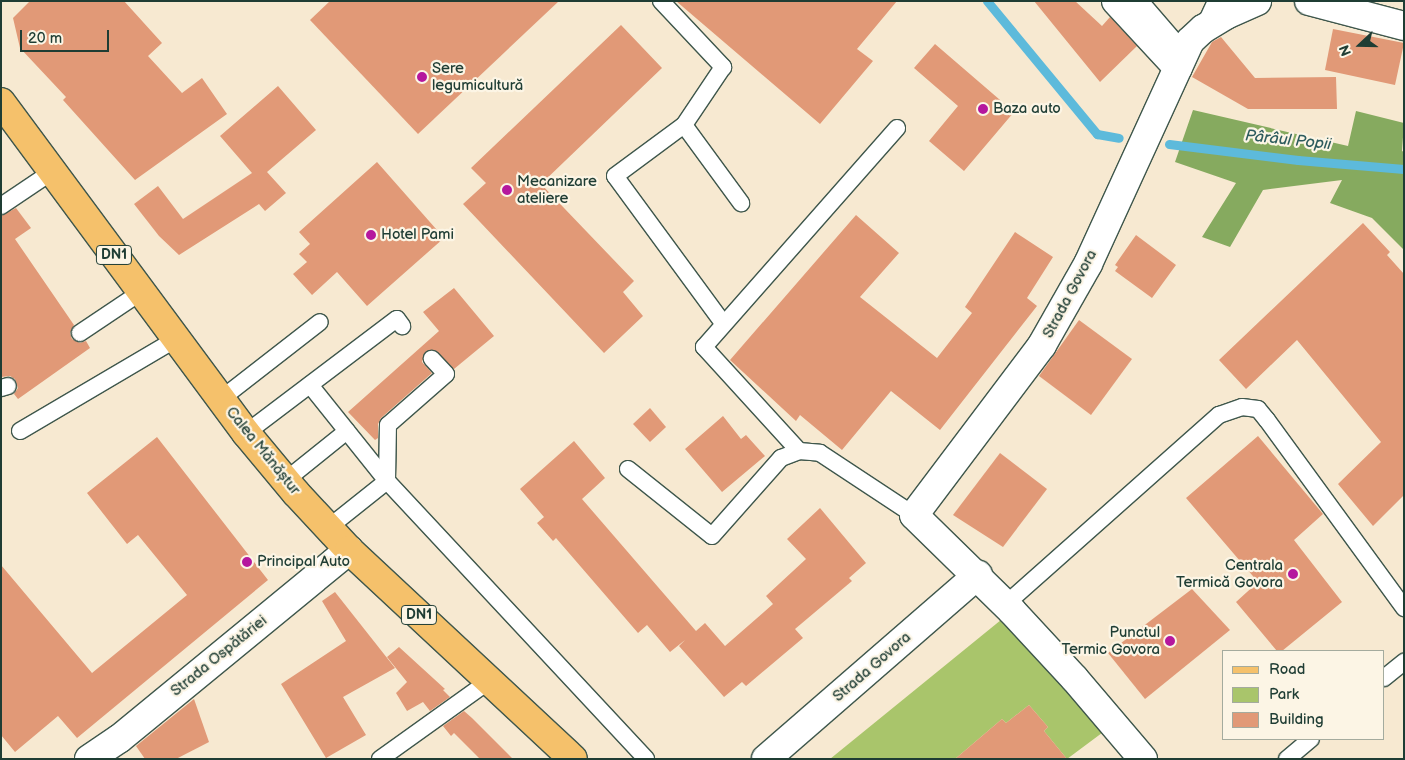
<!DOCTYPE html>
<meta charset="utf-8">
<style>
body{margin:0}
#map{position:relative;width:1405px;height:760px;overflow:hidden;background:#f7e9d1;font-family:"Balsamiq Sans",sans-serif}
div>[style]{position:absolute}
.green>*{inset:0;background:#a9c56b}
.forest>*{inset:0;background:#86aa5f}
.stream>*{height:9px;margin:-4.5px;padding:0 4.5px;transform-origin:4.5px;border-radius:4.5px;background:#5dbadb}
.building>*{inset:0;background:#e19977}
.roads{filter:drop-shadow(1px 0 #3f574c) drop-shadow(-1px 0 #3f574c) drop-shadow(0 1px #3f574c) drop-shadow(0 -1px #3f574c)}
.lane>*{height:16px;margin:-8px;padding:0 8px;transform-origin:8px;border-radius:8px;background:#fff}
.street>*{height:28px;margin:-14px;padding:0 14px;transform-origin:14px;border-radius:14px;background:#fff}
.primary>*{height:28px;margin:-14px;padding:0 14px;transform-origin:14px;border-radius:14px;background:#f5c16b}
.dots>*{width:14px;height:14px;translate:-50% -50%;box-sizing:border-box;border:2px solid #fcf5e5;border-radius:50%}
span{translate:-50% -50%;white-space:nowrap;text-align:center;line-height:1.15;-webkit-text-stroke:4.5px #fcf5e5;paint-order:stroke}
.shield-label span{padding:1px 4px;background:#fcf5e5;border:1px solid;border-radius:4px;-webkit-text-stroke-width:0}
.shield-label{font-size:14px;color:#1f3d34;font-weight:700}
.poi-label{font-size:15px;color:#1f3d34}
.left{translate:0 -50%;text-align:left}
.right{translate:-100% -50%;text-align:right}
.street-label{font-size:15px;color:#1f3d34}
.water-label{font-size:16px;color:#2e5c5e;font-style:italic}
.frame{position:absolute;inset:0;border:2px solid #1f3d34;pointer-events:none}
.legend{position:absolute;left:1222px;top:650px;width:162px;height:90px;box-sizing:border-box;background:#fcf5e5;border:1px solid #a4ab9e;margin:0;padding:6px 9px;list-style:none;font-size:15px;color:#1f3d34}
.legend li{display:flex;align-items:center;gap:10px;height:25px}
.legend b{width:25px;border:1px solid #a4ab9e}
.north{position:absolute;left:1335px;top:20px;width:50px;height:50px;-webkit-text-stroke:4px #fcf5e5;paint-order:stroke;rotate:249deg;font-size:14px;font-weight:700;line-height:20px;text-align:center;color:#1f3d34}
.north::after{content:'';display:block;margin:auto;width:18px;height:22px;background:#1f3d34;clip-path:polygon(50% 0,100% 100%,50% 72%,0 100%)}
.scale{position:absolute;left:20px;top:30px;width:89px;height:22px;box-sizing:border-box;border:2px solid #1f3d34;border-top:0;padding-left:6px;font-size:15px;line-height:18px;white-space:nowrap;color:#1f3d34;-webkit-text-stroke:4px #fcf5e5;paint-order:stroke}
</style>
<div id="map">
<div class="green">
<div style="clip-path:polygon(1012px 611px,1114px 724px,1067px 759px,1044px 731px,1048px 727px,1029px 705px,1006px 723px,1002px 719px,955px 759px,830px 759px)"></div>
</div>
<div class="forest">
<div style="clip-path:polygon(1193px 110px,1348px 146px,1356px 111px,1404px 123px,1402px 151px,1404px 152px,1404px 250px,1372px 218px,1330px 203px,1342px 180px,1263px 190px,1230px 247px,1202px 237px,1236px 183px,1175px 162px)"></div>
</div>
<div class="stream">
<div style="left:987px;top:1px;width:173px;rotate:50.4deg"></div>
<div style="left:1097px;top:134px;width:22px;rotate:10deg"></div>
<div style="left:1169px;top:144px;width:130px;rotate:7.1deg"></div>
<div style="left:1298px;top:160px;width:106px;rotate:4.9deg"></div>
</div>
<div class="building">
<div style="clip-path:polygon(30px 1px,124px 1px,162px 43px,148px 56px,182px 93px,202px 78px,227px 114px,135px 180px,63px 100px,66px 97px,20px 48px,13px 18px)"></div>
<div style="clip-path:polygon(330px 1px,559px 1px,418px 134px,310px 20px)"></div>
<div style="clip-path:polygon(676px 1px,897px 1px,857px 49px,873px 61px,820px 124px)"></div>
<div style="clip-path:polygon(1034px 1px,1075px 1px,1102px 26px,1110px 17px,1137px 46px,1100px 82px)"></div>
<div style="clip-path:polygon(621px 25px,662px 68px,541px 184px,634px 281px,623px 292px,643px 316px,604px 353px,463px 204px,486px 183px,471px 168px)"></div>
<div style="clip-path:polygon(1333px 29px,1404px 43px,1395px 85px,1325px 70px)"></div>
<div style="clip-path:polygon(1221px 37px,1255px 78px,1336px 77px,1337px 109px,1248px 109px,1192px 77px,1212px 42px)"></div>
<div style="clip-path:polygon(935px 44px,1014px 112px,964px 171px,929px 141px,958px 106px,914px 68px)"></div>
<div style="clip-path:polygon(278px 86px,316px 130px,267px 172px,286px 193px,265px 211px,259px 204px,179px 255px,159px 236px,134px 204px,158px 186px,183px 219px,252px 173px,220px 136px)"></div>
<div style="clip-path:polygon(377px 162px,444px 238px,367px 306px,337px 272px,312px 295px,293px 274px,307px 262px,299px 254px,310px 244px,299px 232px)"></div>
<div style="clip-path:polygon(16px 208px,31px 228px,15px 239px,74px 325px,70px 333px,72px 339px,80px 343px,86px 341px,90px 348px,18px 399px,14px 394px,18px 388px,15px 379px,10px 376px,1px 377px,1px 216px)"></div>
<div style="clip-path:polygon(856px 215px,899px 253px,860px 297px,937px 358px,972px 313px,965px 307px,1015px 232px,1053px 257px,1027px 298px,1037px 306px,940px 430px,891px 391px,842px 450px,800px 415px,796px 421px,730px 360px)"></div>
<div style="clip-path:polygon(1363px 223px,1390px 252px,1387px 255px,1404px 274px,1404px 495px,1373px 526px,1338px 484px,1381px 442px,1297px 340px,1246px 389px,1219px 360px)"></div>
<div style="clip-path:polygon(1136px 235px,1176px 265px,1152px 298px,1115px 271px,1118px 267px,1115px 265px)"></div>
<div style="clip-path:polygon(454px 288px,494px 336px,454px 369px,435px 350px,426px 351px,422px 362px,432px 373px,381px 418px,378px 424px,378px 438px,375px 440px,348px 412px,439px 331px,423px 312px)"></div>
<div style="clip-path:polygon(1079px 320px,1132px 359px,1091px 415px,1039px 376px)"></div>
<div style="clip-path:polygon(650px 408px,666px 427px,650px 442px,633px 424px)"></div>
<div style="clip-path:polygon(723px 416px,741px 439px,746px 435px,765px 456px,722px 492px,685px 449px)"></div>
<div style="clip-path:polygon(1258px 436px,1323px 514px,1294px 540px,1342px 602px,1282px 651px,1277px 651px,1236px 602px,1258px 582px,1186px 498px)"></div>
<div style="clip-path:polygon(157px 437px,268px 580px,77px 738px,58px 716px,15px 752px,1px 735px,1px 565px,92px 673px,187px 595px,138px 535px,127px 544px,87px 493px)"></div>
<div style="clip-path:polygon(574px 441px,605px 478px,582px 499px,696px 631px,705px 623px,725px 646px,773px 604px,766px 596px,806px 559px,787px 539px,820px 508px,866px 563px,849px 578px,852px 581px,795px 629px,803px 638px,746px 686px,742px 682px,724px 697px,679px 646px,685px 640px,670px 652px,647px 625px,638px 633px,556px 538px,553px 541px,537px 523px,544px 517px,520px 489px)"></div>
<div style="clip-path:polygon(1000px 453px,1047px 489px,1003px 547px,953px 515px)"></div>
<div style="clip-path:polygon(1192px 589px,1230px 630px,1145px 699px,1108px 653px)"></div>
<div style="clip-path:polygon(335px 592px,395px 668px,343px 697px,366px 735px,326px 758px,281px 684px,346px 641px,322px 601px)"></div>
<div style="clip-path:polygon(399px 647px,445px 689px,443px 690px,450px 697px,430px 711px,423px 702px,407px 711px,396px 693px,407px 682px,387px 657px)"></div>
<div style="clip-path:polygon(194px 699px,209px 742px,176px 759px,145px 759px,136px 746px)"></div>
<div style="clip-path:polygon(1029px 705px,1048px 727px,1044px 731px,1067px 759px,955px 759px,1002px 719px,1006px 723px)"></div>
<div style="clip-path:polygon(464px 711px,472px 718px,513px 759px,480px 759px,454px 733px,451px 736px,443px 726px)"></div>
</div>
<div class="roads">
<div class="lane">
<div style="left:661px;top:1px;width:91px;rotate:46.8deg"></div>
<div style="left:723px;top:67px;width:70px;rotate:123.9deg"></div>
<div style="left:1140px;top:1px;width:67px;rotate:49.2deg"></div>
<div style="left:1204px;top:27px;width:29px;rotate:-65deg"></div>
<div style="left:1px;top:206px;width:63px;rotate:-33.9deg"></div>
<div style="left:723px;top:323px;width:182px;rotate:-126.3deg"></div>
<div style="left:615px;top:176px;width:86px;rotate:-36.5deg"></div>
<div style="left:684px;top:125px;width:97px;rotate:53.8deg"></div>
<div style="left:80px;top:333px;width:73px;rotate:-33.9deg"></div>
<div style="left:310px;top:385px;width:123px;rotate:51.3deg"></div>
<div style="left:387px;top:481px;width:380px;rotate:47deg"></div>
<div style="left:1px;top:388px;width:7px;rotate:-16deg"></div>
<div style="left:221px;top:399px;width:125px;rotate:-37.9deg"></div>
<div style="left:20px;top:431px;width:181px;rotate:-30.5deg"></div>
<div style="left:246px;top:433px;width:189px;rotate:-37.1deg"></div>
<div style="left:397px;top:319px;width:9px;rotate:54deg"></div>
<div style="left:799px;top:451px;width:141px;rotate:-132.4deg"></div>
<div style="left:704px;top:347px;width:292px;rotate:-48.6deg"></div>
<div style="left:628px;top:469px;width:107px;rotate:38.6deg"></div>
<div style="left:712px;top:536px;width:104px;rotate:-48.5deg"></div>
<div style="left:781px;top:458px;width:19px;rotate:-21deg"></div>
<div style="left:799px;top:451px;width:21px;rotate:5deg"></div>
<div style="left:820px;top:453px;width:113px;rotate:33.4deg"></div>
<div style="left:286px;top:480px;width:78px;rotate:-38.8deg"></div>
<div style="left:387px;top:481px;width:56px;rotate:-89deg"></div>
<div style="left:388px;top:425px;width:77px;rotate:-41.3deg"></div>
<div style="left:446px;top:374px;width:21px;rotate:-133deg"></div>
<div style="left:328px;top:528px;width:75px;rotate:-38.5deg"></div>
<div style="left:1006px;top:604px;width:285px;rotate:-41.6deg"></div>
<div style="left:1219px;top:415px;width:24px;rotate:-19deg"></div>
<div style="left:1242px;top:407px;width:16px;rotate:7deg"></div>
<div style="left:1258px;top:409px;width:14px;rotate:51deg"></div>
<div style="left:1267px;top:420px;width:233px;rotate:53.9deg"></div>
<div style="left:1384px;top:678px;width:26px;rotate:-39deg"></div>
<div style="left:380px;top:759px;width:134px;rotate:-35.6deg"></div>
<div style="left:1287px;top:759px;width:31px;rotate:-40deg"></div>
</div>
<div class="street">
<div style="left:1116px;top:1px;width:91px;rotate:47.2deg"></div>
<div style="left:1309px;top:1px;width:98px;rotate:14.7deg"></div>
<div style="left:89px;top:759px;width:36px;rotate:-34deg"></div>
<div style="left:119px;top:739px;width:298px;rotate:-39.4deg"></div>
<div style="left:766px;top:759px;width:281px;rotate:-41deg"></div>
<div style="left:1143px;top:759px;width:106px;rotate:-130.4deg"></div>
<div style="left:1074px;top:678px;width:91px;rotate:-132.8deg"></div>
<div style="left:1012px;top:611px;width:137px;rotate:-135.6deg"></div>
<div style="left:914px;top:515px;width:213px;rotate:-53deg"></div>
<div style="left:1042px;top:345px;width:93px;rotate:-60.4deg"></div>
<div style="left:1088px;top:264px;width:245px;rotate:-65.4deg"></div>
<div style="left:1190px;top:41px;width:18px;rotate:-43deg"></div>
<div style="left:1203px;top:29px;width:27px;rotate:-31deg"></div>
<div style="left:1226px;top:15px;width:34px;rotate:-24deg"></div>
</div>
<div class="primary">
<div style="left:1px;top:102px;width:412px;rotate:53.5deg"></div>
<div style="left:246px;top:433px;width:78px;rotate:50.2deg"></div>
<div style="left:296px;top:493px;width:78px;rotate:47.1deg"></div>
<div style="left:349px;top:550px;width:306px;rotate:43deg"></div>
</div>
</div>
<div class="dots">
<div style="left:422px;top:77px;background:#b5179e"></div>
<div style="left:983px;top:109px;background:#b5179e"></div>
<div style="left:507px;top:190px;background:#b5179e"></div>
<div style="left:371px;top:235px;background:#b5179e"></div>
<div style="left:247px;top:562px;background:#b5179e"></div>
<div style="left:1293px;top:574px;background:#b5179e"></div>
<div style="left:1170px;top:641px;background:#b5179e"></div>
</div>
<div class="shield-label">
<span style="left:114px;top:255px">DN1</span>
<span style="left:419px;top:615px">DN1</span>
</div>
<div class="poi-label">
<span class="left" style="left:432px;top:77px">Sere<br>legumicultură</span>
<span class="left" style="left:993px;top:109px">Baza auto</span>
<span class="left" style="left:517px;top:190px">Mecanizare<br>ateliere</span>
<span class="left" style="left:381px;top:235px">Hotel Pami</span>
<span class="left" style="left:257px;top:562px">Principal Auto</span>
<span class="right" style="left:1283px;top:574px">Centrala<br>Termică Govora</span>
<span class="right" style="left:1160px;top:641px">Punctul<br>Termic Govora</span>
</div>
<div class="street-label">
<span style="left:1070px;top:294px;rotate:-62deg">Strada Govora</span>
<span style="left:263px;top:451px;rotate:51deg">Calea Mănăștur</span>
<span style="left:219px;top:656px;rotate:-39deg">Strada Ospătăriei</span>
<span style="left:872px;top:667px;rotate:-41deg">Strada Govora</span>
</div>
<div class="water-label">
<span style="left:1288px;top:141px;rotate:6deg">Pârâul Popii</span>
</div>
<div class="frame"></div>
<ul class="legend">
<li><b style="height:6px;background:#f5c16b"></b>Road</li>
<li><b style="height:14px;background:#a9c56b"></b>Park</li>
<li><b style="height:14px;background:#e19977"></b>Building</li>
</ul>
<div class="north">N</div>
<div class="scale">20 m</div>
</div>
